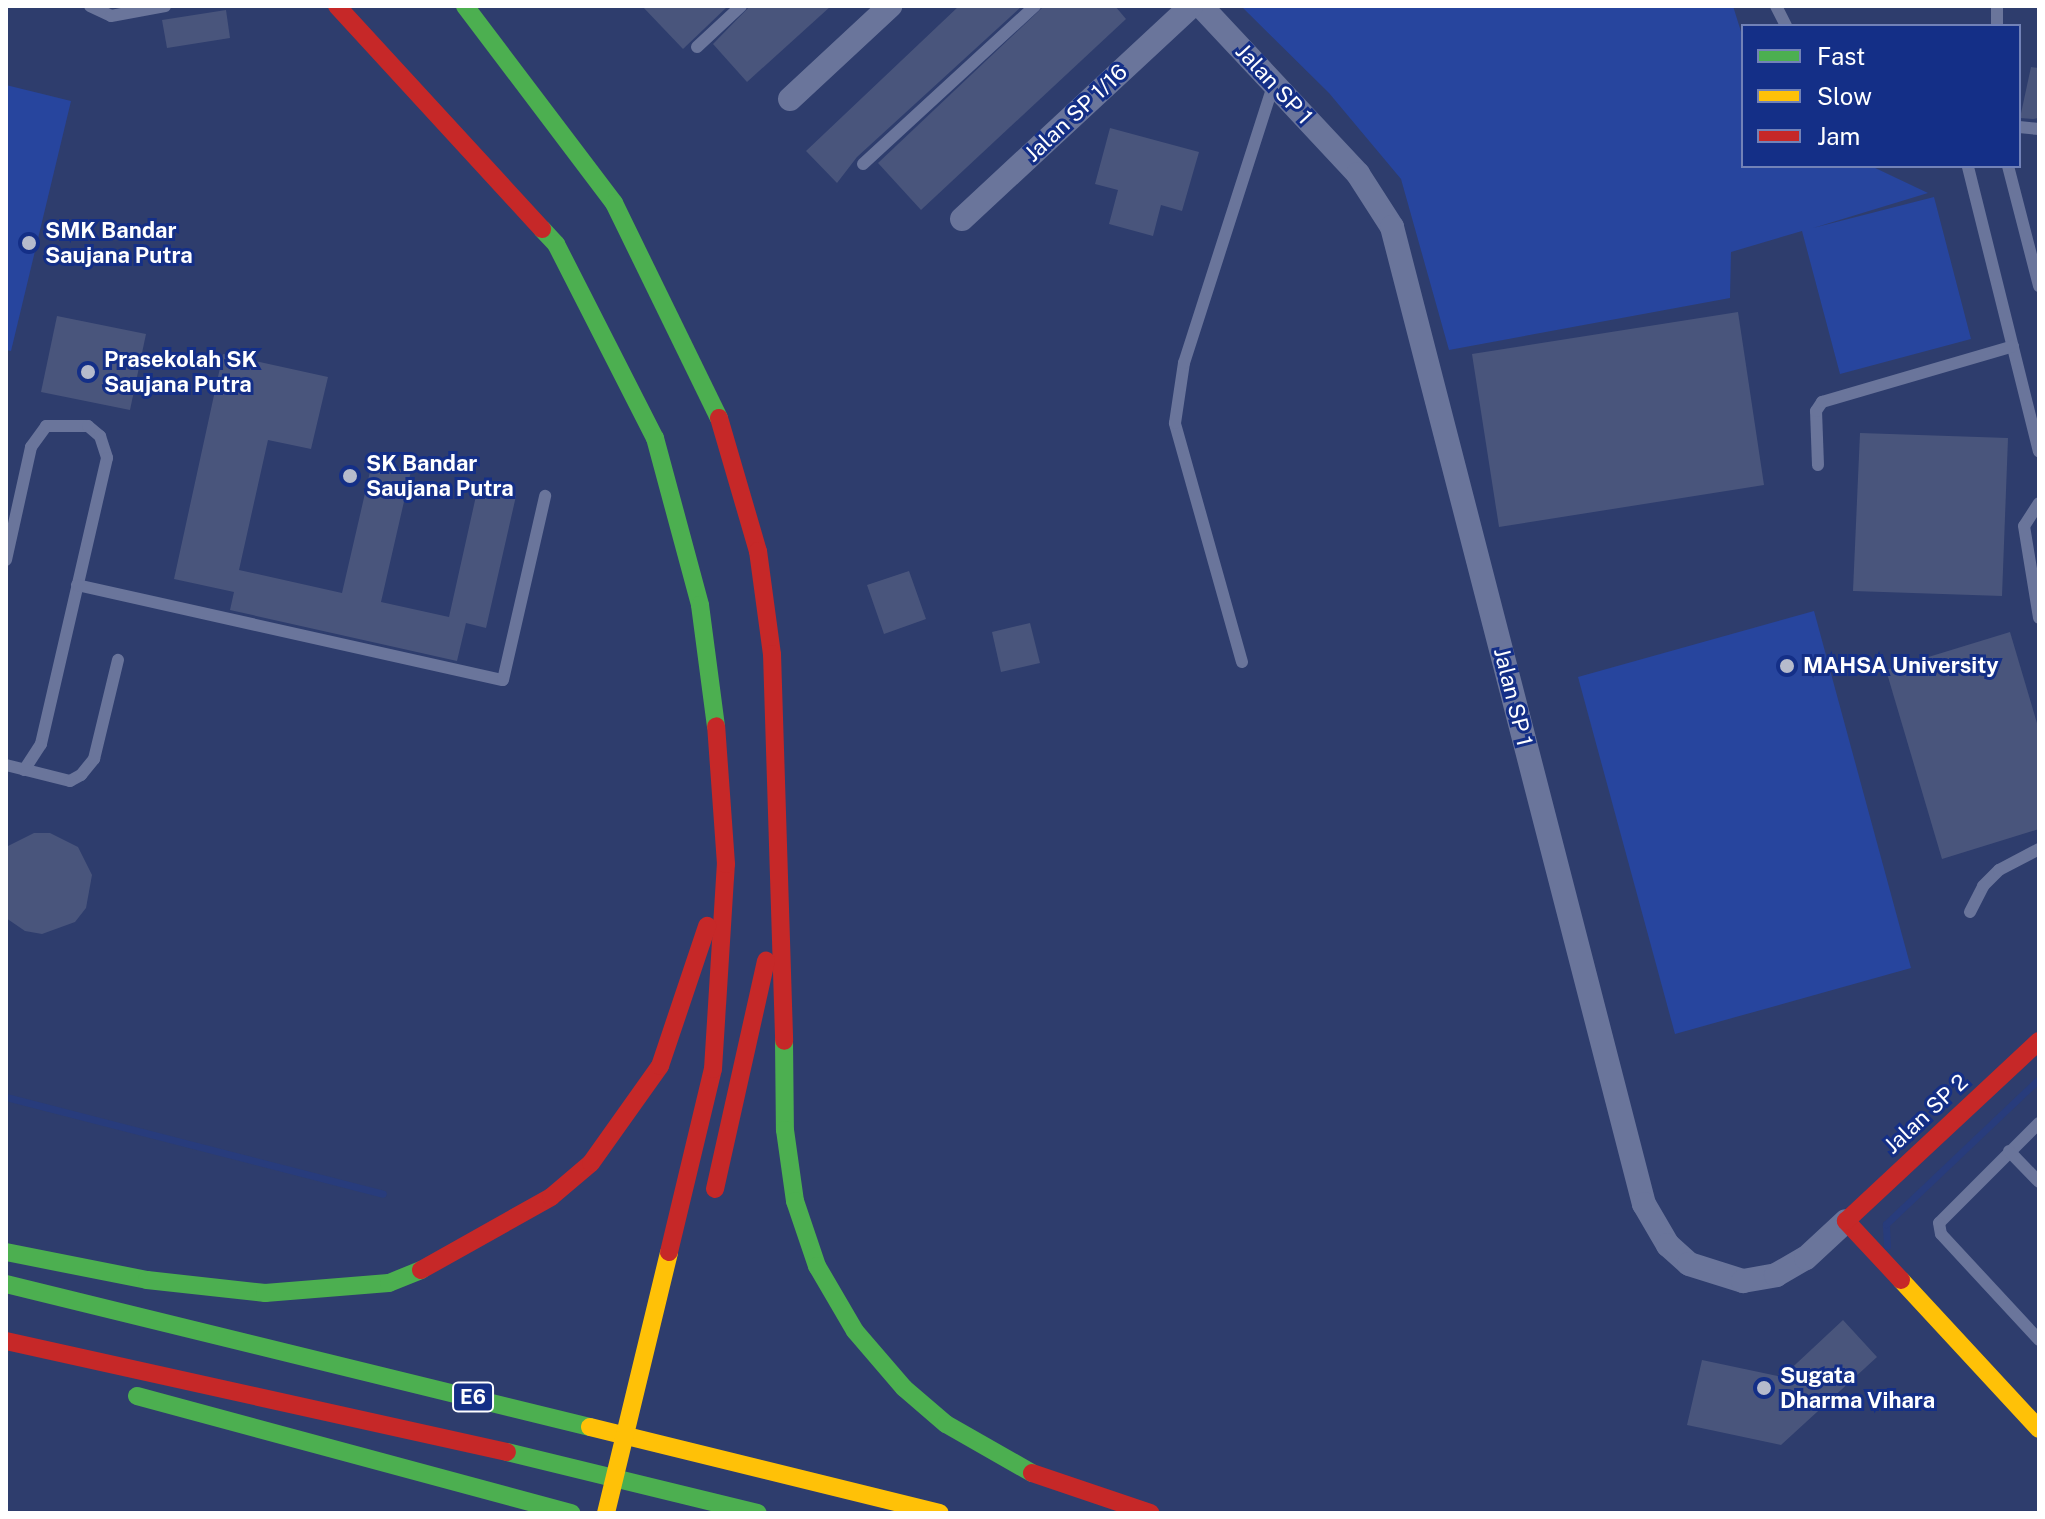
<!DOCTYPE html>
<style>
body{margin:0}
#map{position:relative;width:2045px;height:1519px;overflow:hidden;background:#2e3d6d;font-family:"Public Sans",sans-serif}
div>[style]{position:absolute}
.green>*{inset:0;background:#27459e}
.stream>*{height:7px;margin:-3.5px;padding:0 3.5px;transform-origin:3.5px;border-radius:3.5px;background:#283c7c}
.building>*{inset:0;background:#49557c}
.lane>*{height:12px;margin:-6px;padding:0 6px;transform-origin:6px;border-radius:6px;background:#6a759b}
.street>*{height:24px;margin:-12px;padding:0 12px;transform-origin:12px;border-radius:12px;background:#6a759b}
.fast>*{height:18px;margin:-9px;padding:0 9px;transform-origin:9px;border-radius:9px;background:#4caf50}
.slow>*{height:18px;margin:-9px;padding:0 9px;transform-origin:9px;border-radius:9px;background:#ffc107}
.jam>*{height:18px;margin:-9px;padding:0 9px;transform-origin:9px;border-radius:9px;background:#c62828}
.dots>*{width:22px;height:22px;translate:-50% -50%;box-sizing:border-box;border:4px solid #142f87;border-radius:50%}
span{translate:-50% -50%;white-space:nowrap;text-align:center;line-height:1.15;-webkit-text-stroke:6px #142f87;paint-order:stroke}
.shield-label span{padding:2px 6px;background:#142f87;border:2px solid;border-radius:6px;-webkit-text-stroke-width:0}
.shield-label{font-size:20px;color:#fff;font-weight:700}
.street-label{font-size:22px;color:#fff}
.poi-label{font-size:22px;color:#fff;font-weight:700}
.left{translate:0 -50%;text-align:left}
.frame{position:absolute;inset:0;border:8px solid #fff;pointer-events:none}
.legend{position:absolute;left:1741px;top:24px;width:280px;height:144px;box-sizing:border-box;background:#142f87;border:2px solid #7282b7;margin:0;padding:10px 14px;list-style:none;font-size:24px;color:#fff}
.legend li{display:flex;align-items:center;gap:16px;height:40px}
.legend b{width:40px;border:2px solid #7282b7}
</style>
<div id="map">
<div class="green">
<div style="clip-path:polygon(1241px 6px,1733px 6px,1743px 38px,1743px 166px,1871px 166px,1928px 193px,1813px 228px,1934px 197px,1971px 339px,1840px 374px,1802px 231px,1731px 252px,1730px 298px,1449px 350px,1401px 179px,1329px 93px)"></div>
<div style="clip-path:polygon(6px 85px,71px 101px,11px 351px,6px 350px)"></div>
<div style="clip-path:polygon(1814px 611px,1911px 968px,1675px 1034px,1578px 677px)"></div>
</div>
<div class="stream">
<div style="left:6px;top:1097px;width:389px;rotate:14.4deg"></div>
<div style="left:1887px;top:1246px;width:22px;rotate:-93deg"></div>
<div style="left:1886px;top:1224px;width:211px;rotate:-43.5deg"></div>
</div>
<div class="building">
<div style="clip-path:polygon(642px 6px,728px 6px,683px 49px)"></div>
<div style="clip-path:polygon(750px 6px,831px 6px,747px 82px,713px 44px)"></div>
<div style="clip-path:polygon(959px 6px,1022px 6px,857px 157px,837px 183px,806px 151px)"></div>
<div style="clip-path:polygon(1044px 6px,1115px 6px,1126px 19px,921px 210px,878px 163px)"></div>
<div style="clip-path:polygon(226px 10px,230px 38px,167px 48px,162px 20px)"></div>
<div style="clip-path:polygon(2031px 67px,2039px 68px,2039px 118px,2033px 119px,2020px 118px)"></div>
<div style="clip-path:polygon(1110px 128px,1199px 152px,1182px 211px,1161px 205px,1153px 236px,1109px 224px,1118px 190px,1095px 184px)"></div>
<div style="clip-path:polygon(1738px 312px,1764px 485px,1499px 527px,1472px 354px)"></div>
<div style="clip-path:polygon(57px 316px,146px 334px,130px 410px,41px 392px)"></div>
<div style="clip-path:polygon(223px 354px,328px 377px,311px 449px,268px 440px,239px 570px,342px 593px,372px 463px,411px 471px,381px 602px,449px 617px,478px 487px,516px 496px,486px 628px,466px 623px,457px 661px,230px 610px,234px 592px,174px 579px)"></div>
<div style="clip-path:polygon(1860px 433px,2008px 438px,2002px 596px,1853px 591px)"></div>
<div style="clip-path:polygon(909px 571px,926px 619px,884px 634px,867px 585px)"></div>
<div style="clip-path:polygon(1030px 623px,1040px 663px,1001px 672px,992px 632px)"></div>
<div style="clip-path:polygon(2010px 632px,2039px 730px,2039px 829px,1942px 859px,1886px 670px)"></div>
<div style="clip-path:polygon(34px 833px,50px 833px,78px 847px,92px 875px,86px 908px,75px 922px,42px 934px,25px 931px,6px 918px,6px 847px)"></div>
<div style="clip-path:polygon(1843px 1320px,1877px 1357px,1781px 1445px,1687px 1425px,1702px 1360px,1782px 1377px)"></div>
</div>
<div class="lane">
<div style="left:90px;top:6px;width:23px;rotate:25deg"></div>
<div style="left:111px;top:16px;width:55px;rotate:-10.5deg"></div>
<div style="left:1776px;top:6px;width:22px;rotate:63deg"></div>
<div style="left:1997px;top:6px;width:20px;rotate:90deg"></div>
<div style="left:697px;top:47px;width:60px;rotate:-43deg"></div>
<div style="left:2019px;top:127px;width:20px;rotate:6deg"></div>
<div style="left:863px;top:164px;width:234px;rotate:-42.6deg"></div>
<div style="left:2008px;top:166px;width:124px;rotate:75.5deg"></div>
<div style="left:1968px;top:167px;width:293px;rotate:76deg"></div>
<div style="left:1818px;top:465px;width:54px;rotate:-92.1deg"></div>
<div style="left:1816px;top:411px;width:11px;rotate:-56deg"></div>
<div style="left:1822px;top:402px;width:199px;rotate:-16.3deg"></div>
<div style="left:2039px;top:503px;width:27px;rotate:123deg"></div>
<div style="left:2024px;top:526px;width:93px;rotate:80.7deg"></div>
<div style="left:6px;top:560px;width:116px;rotate:-77.5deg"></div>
<div style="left:31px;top:447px;width:26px;rotate:-54deg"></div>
<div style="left:46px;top:426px;width:42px"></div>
<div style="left:88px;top:426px;width:16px;rotate:40deg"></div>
<div style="left:100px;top:436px;width:23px;rotate:72deg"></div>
<div style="left:107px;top:458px;width:294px;rotate:103deg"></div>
<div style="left:41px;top:744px;width:31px;rotate:123deg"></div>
<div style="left:77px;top:585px;width:436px;rotate:12.6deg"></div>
<div style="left:503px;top:680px;width:189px;rotate:-77.1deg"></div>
<div style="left:1242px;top:662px;width:248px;rotate:-105.7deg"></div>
<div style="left:1175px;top:423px;width:61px;rotate:-81.5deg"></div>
<div style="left:1184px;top:363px;width:294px;rotate:-72.2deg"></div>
<div style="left:6px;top:765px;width:66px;rotate:14deg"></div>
<div style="left:70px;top:781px;width:13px;rotate:-29deg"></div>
<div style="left:81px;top:775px;width:21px;rotate:-51deg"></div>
<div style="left:94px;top:759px;width:102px;rotate:-76.4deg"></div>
<div style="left:1970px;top:912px;width:29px;rotate:-63deg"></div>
<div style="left:1983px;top:886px;width:23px;rotate:-45deg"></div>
<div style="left:1999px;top:870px;width:45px;rotate:-27.7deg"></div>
<div style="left:2039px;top:1123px;width:141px;rotate:135deg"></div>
<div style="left:1939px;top:1223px;width:11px;rotate:80deg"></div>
<div style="left:1941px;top:1234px;width:144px;rotate:47.2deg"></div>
<div style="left:2009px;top:1151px;width:43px;rotate:45.9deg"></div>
</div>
<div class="street">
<div style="left:1201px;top:6px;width:230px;rotate:46.9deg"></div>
<div style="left:1358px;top:174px;width:63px;rotate:57.3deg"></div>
<div style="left:1392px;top:227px;width:1009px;rotate:75.54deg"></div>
<div style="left:1644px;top:1204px;width:48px;rotate:59.7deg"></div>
<div style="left:1668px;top:1245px;width:28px;rotate:42deg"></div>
<div style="left:1689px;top:1264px;width:57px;rotate:17.5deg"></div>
<div style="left:1743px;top:1281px;width:34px;rotate:-10deg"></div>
<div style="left:1776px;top:1275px;width:34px;rotate:-30deg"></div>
<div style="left:1806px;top:1258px;width:54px;rotate:-42.8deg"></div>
<div style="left:790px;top:99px;width:137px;rotate:-42.9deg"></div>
<div style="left:962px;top:219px;width:313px;rotate:-42.9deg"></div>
</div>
<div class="fast">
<div style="left:465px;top:6px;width:247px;rotate:52.9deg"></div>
<div style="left:614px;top:203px;width:239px;rotate:64deg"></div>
<div style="left:542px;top:229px;width:21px;rotate:47deg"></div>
<div style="left:556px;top:244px;width:218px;rotate:63deg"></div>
<div style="left:655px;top:438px;width:173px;rotate:74.9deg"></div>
<div style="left:700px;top:605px;width:122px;rotate:82.5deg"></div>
<div style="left:784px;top:1041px;width:89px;rotate:89.4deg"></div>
<div style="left:785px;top:1130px;width:72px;rotate:82deg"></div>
<div style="left:795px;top:1201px;width:69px;rotate:71.3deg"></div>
<div style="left:817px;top:1266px;width:75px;rotate:59.7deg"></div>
<div style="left:855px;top:1331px;width:75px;rotate:49.3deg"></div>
<div style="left:904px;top:1388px;width:55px;rotate:40.6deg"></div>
<div style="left:946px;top:1424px;width:99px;rotate:29.7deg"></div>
<div style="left:6px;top:1252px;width:144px;rotate:11.2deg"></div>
<div style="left:147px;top:1280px;width:119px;rotate:6.3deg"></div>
<div style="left:265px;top:1293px;width:124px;rotate:-4.6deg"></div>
<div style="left:389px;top:1283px;width:35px;rotate:-22deg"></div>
<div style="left:6px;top:1284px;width:601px;rotate:13.76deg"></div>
<div style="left:137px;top:1396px;width:450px;rotate:15.1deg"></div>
<div style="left:507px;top:1452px;width:258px;rotate:13.7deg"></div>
</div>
<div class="slow">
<div style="left:1901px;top:1280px;width:203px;rotate:47.2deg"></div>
<div style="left:590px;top:1427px;width:360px;rotate:13.8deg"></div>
<div style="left:606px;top:1513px;width:268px;rotate:-76.4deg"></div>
</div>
<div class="jam">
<div style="left:337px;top:6px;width:303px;rotate:47.4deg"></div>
<div style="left:719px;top:418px;width:139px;rotate:73.7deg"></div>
<div style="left:758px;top:551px;width:104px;rotate:82.3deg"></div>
<div style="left:772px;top:654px;width:387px;rotate:88.2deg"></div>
<div style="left:715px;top:1189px;width:234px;rotate:-77.4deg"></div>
<div style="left:669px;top:1252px;width:188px;rotate:-76.5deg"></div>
<div style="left:713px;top:1069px;width:205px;rotate:-86.4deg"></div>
<div style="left:726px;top:864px;width:138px;rotate:-94.1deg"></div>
<div style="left:421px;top:1270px;width:149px;rotate:-29.3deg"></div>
<div style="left:551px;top:1197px;width:52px;rotate:-40.4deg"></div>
<div style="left:591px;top:1163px;width:119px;rotate:-54.6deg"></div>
<div style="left:660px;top:1066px;width:148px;rotate:-71.4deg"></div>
<div style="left:1901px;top:1280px;width:81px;rotate:-133deg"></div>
<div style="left:1846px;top:1221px;width:264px;rotate:-43deg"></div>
<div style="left:6px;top:1341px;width:513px;rotate:12.49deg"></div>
<div style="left:1032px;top:1473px;width:125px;rotate:18.7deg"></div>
</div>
<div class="dots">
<div style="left:29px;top:243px;background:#b6bbcc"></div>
<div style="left:88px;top:372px;background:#b6bbcc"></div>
<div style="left:350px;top:476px;background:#b6bbcc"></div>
<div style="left:1787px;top:666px;background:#b6bbcc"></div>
<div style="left:1764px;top:1388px;background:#b6bbcc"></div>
</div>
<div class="shield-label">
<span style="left:473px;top:1397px">E6</span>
</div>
<div class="street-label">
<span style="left:1274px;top:84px;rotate:47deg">Jalan SP 1</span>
<span style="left:1076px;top:113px;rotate:-43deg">Jalan SP 1/16</span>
<span style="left:1513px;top:697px;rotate:76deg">Jalan SP 1</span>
<span style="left:1926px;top:1114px;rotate:-43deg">Jalan SP 2</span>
</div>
<div class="poi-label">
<span class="left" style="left:45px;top:243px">SMK Bandar<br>Saujana Putra</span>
<span class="left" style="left:104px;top:372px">Prasekolah SK<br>Saujana Putra</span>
<span class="left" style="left:366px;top:476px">SK Bandar<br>Saujana Putra</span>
<span class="left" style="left:1803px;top:666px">MAHSA University</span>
<span class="left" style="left:1780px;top:1388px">Sugata<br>Dharma Vihara</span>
</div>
<div class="frame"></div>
<ul class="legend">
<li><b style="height:10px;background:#4caf50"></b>Fast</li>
<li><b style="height:10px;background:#ffc107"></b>Slow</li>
<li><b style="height:10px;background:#c62828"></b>Jam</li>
</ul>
</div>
